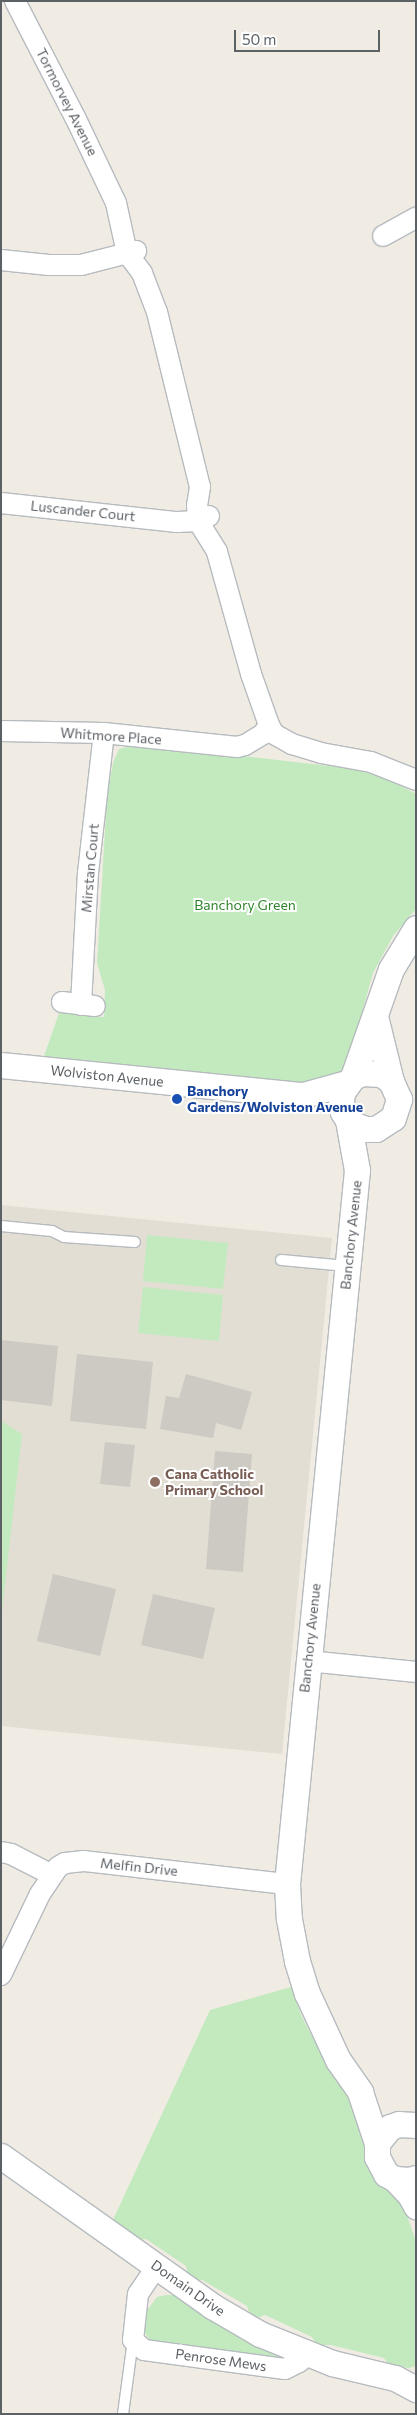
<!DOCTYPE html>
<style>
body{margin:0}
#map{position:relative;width:417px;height:2415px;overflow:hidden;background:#f0ece4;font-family:Commissioner,sans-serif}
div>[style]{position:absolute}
.education>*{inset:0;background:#e2ded4}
.green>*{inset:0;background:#c2eabe}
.building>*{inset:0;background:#cdc9c3}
.roads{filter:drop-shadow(1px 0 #b6bbbf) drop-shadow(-1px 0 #b6bbbf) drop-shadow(0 1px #b6bbbf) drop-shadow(0 -1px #b6bbbf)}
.service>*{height:10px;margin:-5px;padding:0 5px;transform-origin:5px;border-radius:5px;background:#fff}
.minor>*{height:20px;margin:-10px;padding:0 10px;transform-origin:10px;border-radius:10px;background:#fff}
.tertiary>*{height:25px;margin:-12.5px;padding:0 12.5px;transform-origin:12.5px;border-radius:12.5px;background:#fff}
.dots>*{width:14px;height:14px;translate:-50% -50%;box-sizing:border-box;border:2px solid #fff;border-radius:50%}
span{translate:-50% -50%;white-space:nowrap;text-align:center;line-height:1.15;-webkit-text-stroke:4px #fff;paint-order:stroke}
.street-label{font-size:14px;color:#5c6166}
.park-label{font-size:14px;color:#30852c}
.transit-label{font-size:14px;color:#164399;font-weight:700}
.left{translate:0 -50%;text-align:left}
.education-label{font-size:14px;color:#785e54;font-weight:700}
.frame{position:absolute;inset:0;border:2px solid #5c6166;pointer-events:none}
.scale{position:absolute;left:234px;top:30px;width:146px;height:22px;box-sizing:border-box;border:2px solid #5c6166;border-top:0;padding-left:6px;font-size:15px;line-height:18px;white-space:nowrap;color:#5c6166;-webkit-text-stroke:4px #fff;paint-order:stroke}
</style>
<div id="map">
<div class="education">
<div style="clip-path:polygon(1px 1205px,332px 1238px,282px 1754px,1px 1726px)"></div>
</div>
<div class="green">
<div style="clip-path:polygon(139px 744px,355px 769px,390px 780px,416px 794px,416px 909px,393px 936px,373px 973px,346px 1069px,303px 1087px,43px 1059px,59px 1013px,104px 1017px,105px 990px,97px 963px,107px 797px,113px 763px,119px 749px)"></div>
<div style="clip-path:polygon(147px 1235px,228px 1243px,223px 1289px,143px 1281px)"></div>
<div style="clip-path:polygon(143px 1287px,223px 1295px,219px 1341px,138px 1333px)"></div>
<div style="clip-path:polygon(1px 1421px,22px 1434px,1px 1620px)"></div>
<div style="clip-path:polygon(291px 1987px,302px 2017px,316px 2044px,359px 2109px,409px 2205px,407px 2215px,416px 2242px,416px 2366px,409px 2368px,389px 2365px,384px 2358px,331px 2345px,317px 2345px,312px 2337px,265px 2315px,257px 2318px,250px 2314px,247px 2306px,202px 2280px,195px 2281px,188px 2277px,186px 2266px,146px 2239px,135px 2240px,112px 2222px,210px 2010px)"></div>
<div style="clip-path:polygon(166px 2295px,175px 2295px,292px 2361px,152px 2343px,145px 2333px,145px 2313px,157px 2297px)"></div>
</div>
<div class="building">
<div style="clip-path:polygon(1px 1340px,58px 1346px,52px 1406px,1px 1400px)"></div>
<div style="clip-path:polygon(77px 1354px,153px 1362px,146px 1429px,70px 1421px)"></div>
<div style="clip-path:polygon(186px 1374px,252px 1392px,241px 1430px,216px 1423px,213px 1438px,160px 1429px,166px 1396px,179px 1398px)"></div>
<div style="clip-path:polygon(105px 1442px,135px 1445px,130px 1487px,100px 1484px)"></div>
<div style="clip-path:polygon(215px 1451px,252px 1454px,243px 1572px,206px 1569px)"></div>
<div style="clip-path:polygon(53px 1574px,116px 1589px,100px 1656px,37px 1641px)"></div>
<div style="clip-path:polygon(153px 1594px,215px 1608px,203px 1659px,141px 1645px)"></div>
</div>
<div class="roads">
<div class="service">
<div style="left:1px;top:1226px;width:51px;rotate:5.6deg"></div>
<div style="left:52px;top:1231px;width:13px;rotate:27deg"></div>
<div style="left:64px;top:1237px;width:71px;rotate:4deg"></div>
<div style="left:281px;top:1260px;width:66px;rotate:5.2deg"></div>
<div style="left:123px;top:2414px;width:75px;rotate:-82.3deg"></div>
</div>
<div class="minor">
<div style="left:15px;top:1px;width:131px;rotate:62.7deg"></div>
<div style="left:75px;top:117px;width:95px;rotate:64.5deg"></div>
<div style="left:116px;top:203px;width:51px;rotate:77.6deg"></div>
<div style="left:127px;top:253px;width:25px;rotate:53deg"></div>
<div style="left:142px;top:273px;width:42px;rotate:69deg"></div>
<div style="left:157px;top:312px;width:180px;rotate:76.2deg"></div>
<div style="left:200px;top:487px;width:18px;rotate:99deg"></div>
<div style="left:197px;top:505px;width:16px;rotate:86deg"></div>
<div style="left:198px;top:521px;width:36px;rotate:58deg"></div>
<div style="left:217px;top:552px;width:127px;rotate:74.4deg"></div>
<div style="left:251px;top:674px;width:54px;rotate:70.6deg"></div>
<div style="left:269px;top:725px;width:10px;rotate:61deg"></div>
<div style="left:274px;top:734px;width:21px;rotate:29deg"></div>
<div style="left:292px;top:744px;width:30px;rotate:17deg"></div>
<div style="left:321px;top:753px;width:51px;rotate:10.2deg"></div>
<div style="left:371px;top:762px;width:48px;rotate:21.8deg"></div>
<div style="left:383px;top:236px;width:38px;rotate:-29deg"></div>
<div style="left:1px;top:260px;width:48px;rotate:5.9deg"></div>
<div style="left:49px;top:265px;width:32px"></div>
<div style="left:81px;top:265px;width:57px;rotate:-14.3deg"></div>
<div style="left:1px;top:503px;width:177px;rotate:6.2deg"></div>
<div style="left:177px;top:522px;width:21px;rotate:-3deg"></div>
<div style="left:198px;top:521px;width:12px;rotate:-24deg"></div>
<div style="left:1px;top:731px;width:103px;rotate:1.1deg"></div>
<div style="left:104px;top:733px;width:134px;rotate:6deg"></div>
<div style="left:237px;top:747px;width:8px;rotate:-14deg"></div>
<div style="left:245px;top:745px;width:21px;rotate:-31deg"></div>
<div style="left:263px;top:734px;width:11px;rotate:-56deg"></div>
<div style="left:62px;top:1002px;width:33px;rotate:7deg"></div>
<div style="left:81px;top:1005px;width:132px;rotate:-87deg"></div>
<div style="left:88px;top:873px;width:141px;rotate:-83.5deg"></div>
<div style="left:308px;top:1661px;width:109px;rotate:5.8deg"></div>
<div style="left:1px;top:1852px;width:10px;rotate:11deg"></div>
<div style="left:11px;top:1854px;width:46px;rotate:27.1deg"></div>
<div style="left:1px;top:1975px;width:90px;rotate:-64.3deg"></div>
<div style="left:40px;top:1894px;width:32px;rotate:-56deg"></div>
<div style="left:58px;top:1867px;width:8px;rotate:-30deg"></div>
<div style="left:65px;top:1863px;width:19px;rotate:-6deg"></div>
<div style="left:84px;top:1861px;width:204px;rotate:6.5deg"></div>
<div style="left:157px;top:2266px;width:34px;rotate:124deg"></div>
<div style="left:138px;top:2294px;width:46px;rotate:96.2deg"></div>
<div style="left:133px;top:2340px;width:15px;rotate:42deg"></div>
<div style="left:144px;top:2350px;width:142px;rotate:7.7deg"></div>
<div style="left:285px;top:2369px;width:16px;rotate:-27deg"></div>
<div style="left:299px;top:2362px;width:12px;rotate:-42deg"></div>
</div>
<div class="tertiary">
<div style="left:375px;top:1016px;width:67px;rotate:76.2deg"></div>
<div style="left:1px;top:1065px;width:303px;rotate:5.7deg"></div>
<div style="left:303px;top:1095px;width:46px;rotate:-15.3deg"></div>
<div style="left:353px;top:1077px;width:114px;rotate:-70.6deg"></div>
<div style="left:391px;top:969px;width:48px;rotate:-58.6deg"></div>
<div style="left:348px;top:1120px;width:11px;rotate:34deg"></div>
<div style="left:357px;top:1126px;width:9px;rotate:18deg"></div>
<div style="left:366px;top:1129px;width:10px"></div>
<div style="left:376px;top:1129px;width:20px;rotate:-33deg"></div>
<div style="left:393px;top:1118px;width:20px;rotate:-72deg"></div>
<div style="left:399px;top:1099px;width:20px;rotate:-114deg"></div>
<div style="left:391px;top:1081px;width:12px;rotate:-145deg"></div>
<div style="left:381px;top:1074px;width:19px;rotate:-177deg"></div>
<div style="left:362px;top:1073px;width:10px;rotate:156deg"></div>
<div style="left:353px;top:1077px;width:19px;rotate:126deg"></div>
<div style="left:342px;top:1092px;width:10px;rotate:96deg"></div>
<div style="left:341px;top:1102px;width:10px;rotate:79deg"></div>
<div style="left:343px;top:1112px;width:9px;rotate:58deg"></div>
<div style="left:348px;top:1120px;width:51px;rotate:79.8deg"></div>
<div style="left:357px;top:1170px;width:717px;rotate:95.6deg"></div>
<div style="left:287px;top:1884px;width:35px;rotate:87deg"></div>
<div style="left:289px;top:1919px;width:43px;rotate:79.2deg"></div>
<div style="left:297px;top:1961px;width:34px;rotate:73deg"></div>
<div style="left:307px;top:1993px;width:74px;rotate:65.2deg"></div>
<div style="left:338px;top:2060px;width:39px;rotate:55deg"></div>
<div style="left:360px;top:2092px;width:54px;rotate:71.6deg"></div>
<div style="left:416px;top:2125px;width:17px;rotate:-177deg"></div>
<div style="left:399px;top:2124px;width:9px;rotate:162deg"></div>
<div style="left:390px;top:2127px;width:21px;rotate:129deg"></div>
<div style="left:377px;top:2143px;width:14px;rotate:90deg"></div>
<div style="left:377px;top:2157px;width:19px;rotate:62deg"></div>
<div style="left:386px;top:2174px;width:10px;rotate:29deg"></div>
<div style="left:395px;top:2179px;width:14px;rotate:4deg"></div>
<div style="left:409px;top:2180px;width:7px;rotate:-16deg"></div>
<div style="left:1px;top:2156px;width:259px;rotate:35.4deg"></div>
<div style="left:212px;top:2306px;width:56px;rotate:30.3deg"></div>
<div style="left:260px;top:2334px;width:78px;rotate:21.9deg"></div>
<div style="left:332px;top:2363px;width:65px;rotate:13.4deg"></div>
<div style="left:395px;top:2378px;width:24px;rotate:28deg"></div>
<div style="left:395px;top:2179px;width:22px;rotate:47deg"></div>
<div style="left:410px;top:2195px;width:13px;rotate:61deg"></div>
</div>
</div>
<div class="dots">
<div style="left:177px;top:1099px;background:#1a4fb4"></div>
<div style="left:155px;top:1482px;background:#8d6e63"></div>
</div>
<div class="street-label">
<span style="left:67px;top:102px;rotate:63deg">Tormorvey Avenue</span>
<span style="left:83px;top:511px;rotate:6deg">Luscander Court</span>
<span style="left:111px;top:736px;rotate:4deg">Whitmore Place</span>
<span style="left:90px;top:868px;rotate:-85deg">Mirstan Court</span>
<span style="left:107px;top:1076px;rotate:6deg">Wolviston Avenue</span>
<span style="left:351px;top:1235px;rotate:-84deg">Banchory Avenue</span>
<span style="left:310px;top:1638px;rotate:-84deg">Banchory Avenue</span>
<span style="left:139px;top:1867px;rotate:6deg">Melfin Drive</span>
<span style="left:188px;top:2288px;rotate:35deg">Domain Drive</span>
<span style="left:221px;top:2360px;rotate:8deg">Penrose Mews</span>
</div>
<div class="park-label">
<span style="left:245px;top:905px">Banchory Green</span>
</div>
<div class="transit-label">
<span class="left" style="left:187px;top:1099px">Banchory<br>Gardens/Wolviston Avenue</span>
</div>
<div class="education-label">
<span class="left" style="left:165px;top:1482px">Cana Catholic<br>Primary School</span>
</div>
<div class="frame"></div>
<div class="scale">50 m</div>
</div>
